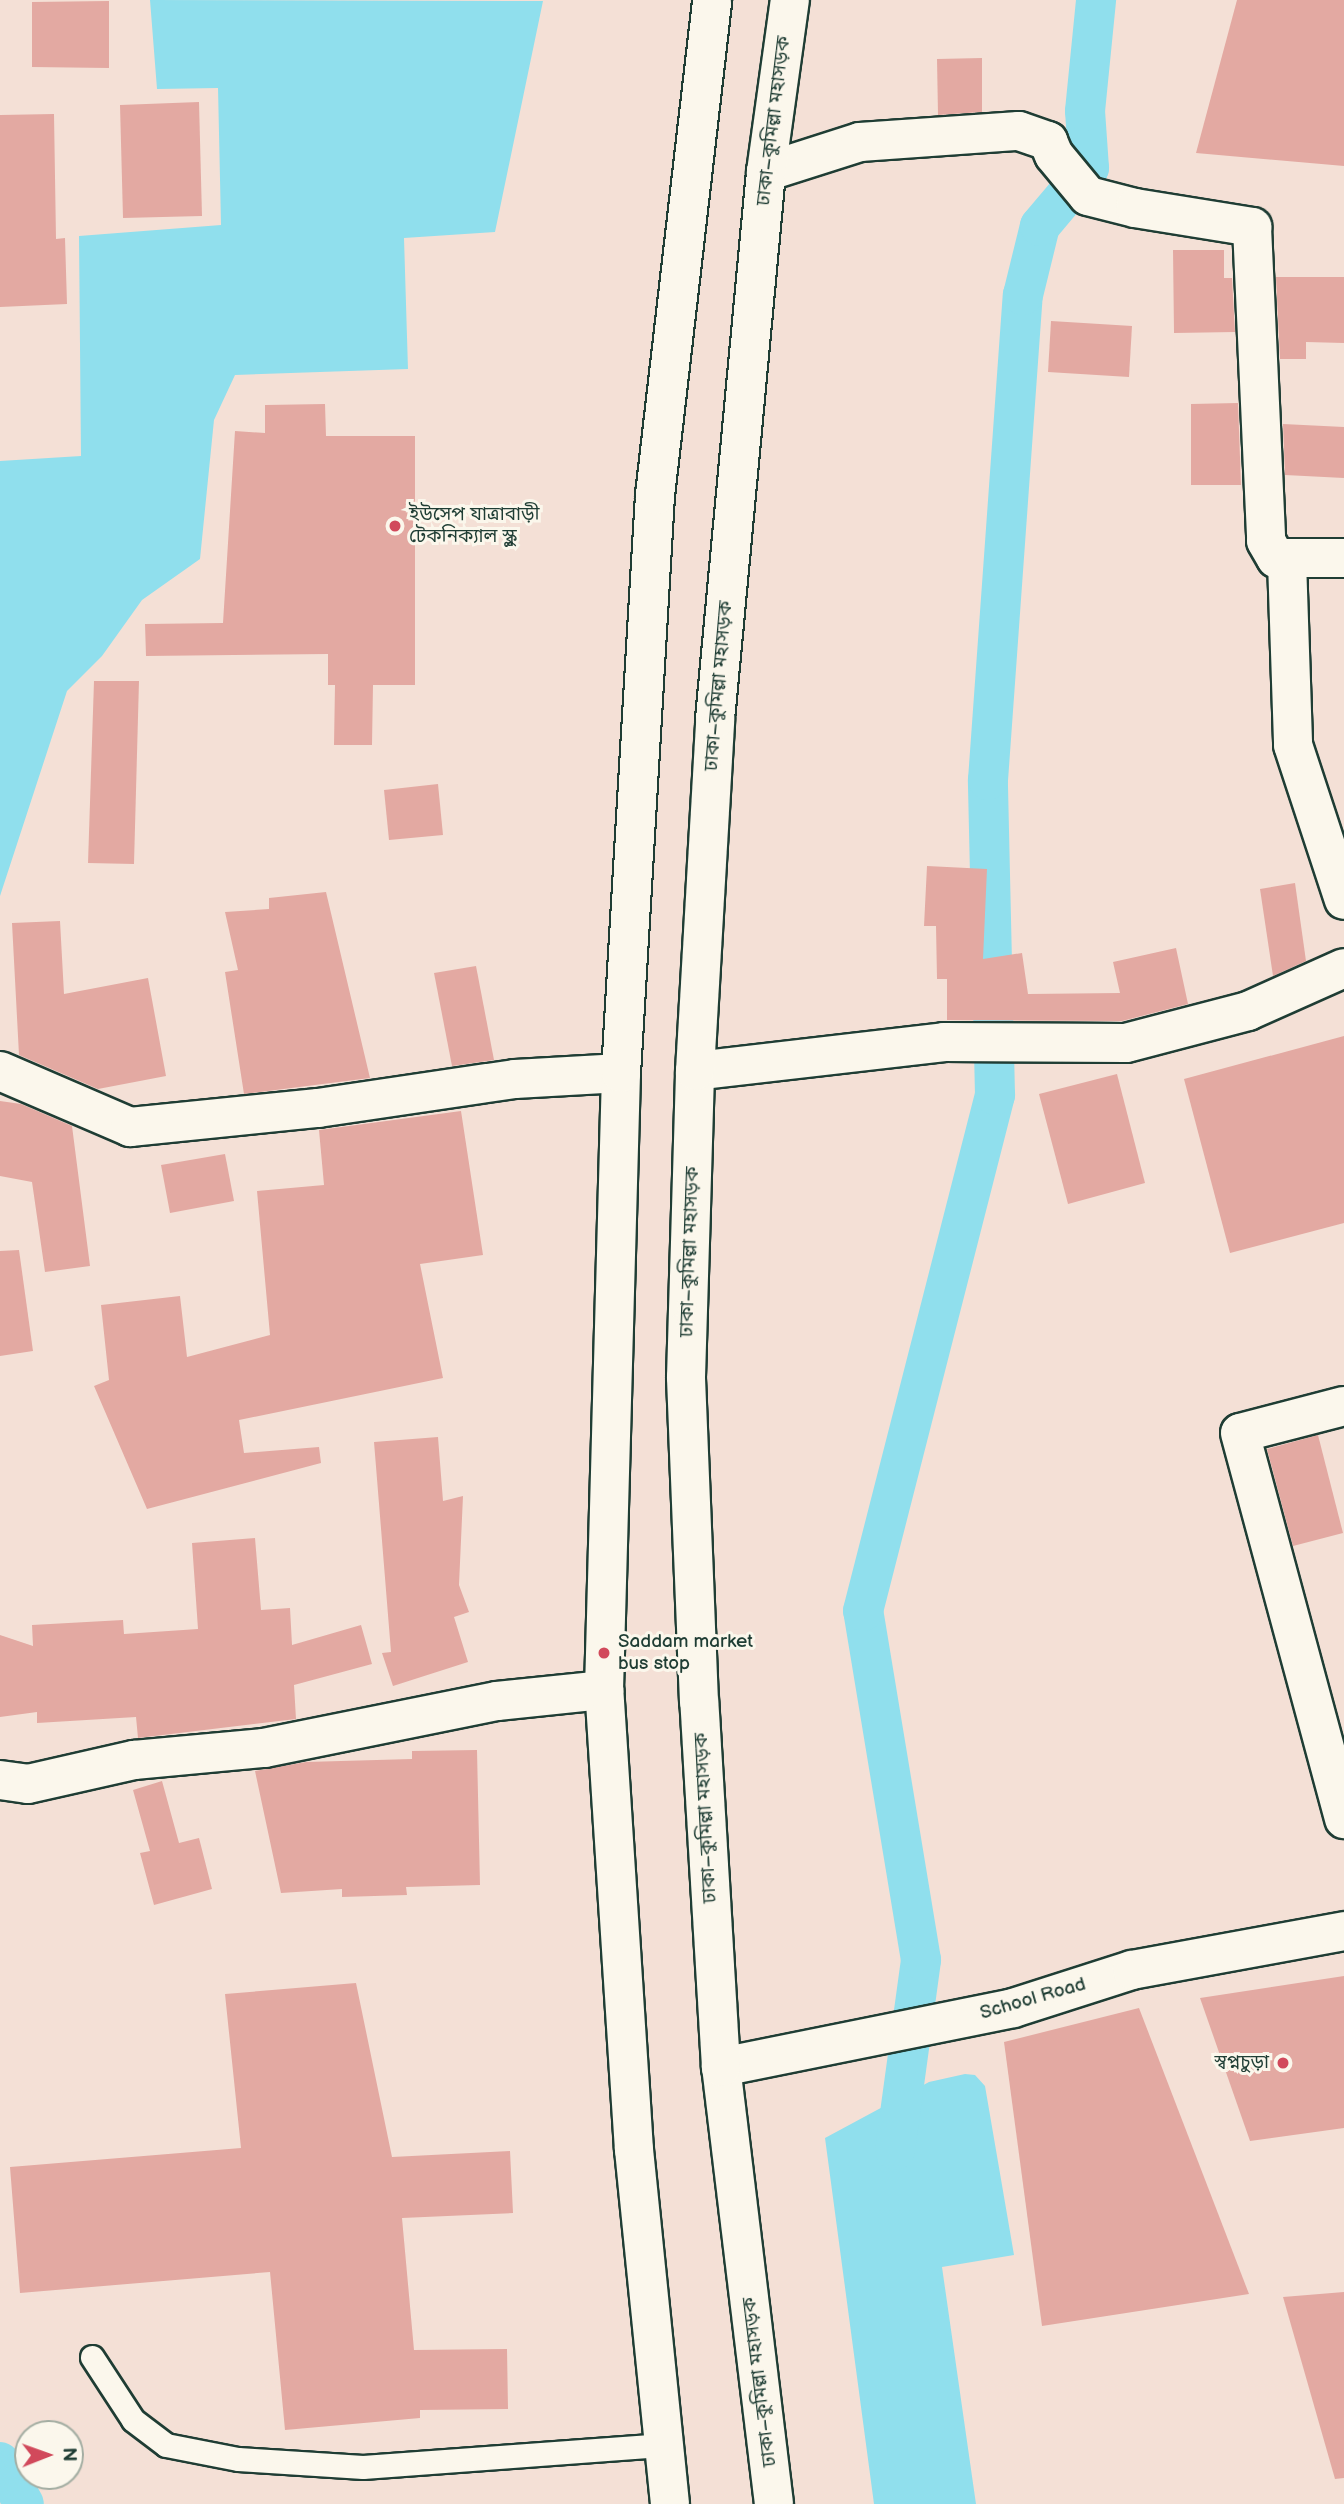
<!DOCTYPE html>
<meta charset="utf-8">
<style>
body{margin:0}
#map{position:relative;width:1344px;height:2504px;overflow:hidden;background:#f4e0d6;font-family:"Balsamiq Sans","Noto Sans Bengali",sans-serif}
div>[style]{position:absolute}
.water>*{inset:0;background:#90dfed}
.canal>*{height:40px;margin:-20px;padding:0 20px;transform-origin:20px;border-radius:20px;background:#90dfed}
.building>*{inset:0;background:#e3a9a2}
.roads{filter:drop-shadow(2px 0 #1f3d34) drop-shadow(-2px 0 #1f3d34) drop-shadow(0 2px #1f3d34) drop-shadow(0 -2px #1f3d34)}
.lane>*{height:23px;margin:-11.5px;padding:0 11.5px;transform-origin:11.5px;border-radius:11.5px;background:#fbf7ec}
.street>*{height:38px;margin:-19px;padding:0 19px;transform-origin:19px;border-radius:19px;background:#fbf7ec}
.highway>*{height:38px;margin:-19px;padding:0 19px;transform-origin:19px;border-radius:19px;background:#fbf7ec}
.dots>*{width:19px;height:19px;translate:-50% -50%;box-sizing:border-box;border:4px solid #fbf7ec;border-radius:50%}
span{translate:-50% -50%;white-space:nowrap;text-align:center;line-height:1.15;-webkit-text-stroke:6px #fbf7ec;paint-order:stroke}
.street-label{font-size:19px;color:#1f3d34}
.poi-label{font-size:19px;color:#1f3d34}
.left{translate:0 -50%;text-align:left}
.right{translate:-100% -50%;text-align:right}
.north{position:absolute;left:14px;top:2420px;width:70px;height:70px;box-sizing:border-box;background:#fbf7ec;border:2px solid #a3ada2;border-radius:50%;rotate:89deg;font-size:19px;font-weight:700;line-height:28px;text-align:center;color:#1f3d34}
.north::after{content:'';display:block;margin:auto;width:24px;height:32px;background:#d1495b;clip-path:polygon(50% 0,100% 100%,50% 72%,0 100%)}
</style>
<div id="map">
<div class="water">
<div style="clip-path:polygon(150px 0,543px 1px,495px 232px,404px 238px,408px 369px,235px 375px,214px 420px,200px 559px,142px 600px,102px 656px,67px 691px,0 896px,0 461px,81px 456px,79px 236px,221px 225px,218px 88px,157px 89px)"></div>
<div style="clip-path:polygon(965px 2074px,975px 2075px,985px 2086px,1014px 2255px,942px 2267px,976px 2504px,874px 2504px,825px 2138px,929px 2082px)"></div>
</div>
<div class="canal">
<div style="left:895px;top:2150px;width:192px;rotate:-82.2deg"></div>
<div style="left:921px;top:1960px;width:354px;rotate:-99.4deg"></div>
<div style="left:863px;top:1611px;width:533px;rotate:-75.65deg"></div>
<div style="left:995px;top:1095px;width:315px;rotate:-91.3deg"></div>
<div style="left:988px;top:780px;width:486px;rotate:-85.9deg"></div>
<div style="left:1023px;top:295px;width:71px;rotate:-76.2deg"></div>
<div style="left:1040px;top:226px;width:76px;rotate:-49.8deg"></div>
<div style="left:1089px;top:168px;width:57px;rotate:-94deg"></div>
<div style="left:1085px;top:111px;width:112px;rotate:-84.3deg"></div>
<div style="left:0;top:2462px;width:48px;rotate:60.3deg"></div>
</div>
<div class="building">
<div style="clip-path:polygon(1237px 0,1344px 0,1344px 166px,1196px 153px)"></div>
<div style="clip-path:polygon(109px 1px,109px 68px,32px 67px,32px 2px)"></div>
<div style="clip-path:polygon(982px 58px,982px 112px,938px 115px,937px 59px)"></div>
<div style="clip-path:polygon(199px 102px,202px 216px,123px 218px,120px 105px)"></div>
<div style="clip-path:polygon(54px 114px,56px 239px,65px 238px,67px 304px,0 307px,0 115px)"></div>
<div style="clip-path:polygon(1173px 250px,1224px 250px,1224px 278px,1232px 278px,1235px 332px,1174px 333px)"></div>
<div style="clip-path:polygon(1276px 277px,1344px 277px,1344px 343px,1306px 342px,1306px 359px,1280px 359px)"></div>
<div style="clip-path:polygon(1051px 321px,1132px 326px,1129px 377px,1048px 372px)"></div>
<div style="clip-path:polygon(1238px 403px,1241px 485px,1191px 485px,1191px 404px)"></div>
<div style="clip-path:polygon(325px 404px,326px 436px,415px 436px,415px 685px,373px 685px,372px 745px,334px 745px,335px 685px,328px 685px,328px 654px,146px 656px,145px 624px,223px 623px,235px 431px,265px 433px,265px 405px)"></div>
<div style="clip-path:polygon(1283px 424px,1344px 427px,1344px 478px,1285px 475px)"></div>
<div style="clip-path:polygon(94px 681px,139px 681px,134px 864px,88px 863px)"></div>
<div style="clip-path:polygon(438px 784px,443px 835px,389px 840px,384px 790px)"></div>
<div style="clip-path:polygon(927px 866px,987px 869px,983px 959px,1022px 953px,1028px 994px,1120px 993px,1113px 962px,1176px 948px,1188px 1004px,1122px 1021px,947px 1020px,947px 979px,937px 979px,936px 926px,924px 926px)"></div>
<div style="clip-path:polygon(1295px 883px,1306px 961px,1273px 976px,1260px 889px)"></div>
<div style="clip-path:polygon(326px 892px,370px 1078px,244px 1094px,225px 972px,238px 970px,225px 912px,269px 909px,269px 898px)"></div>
<div style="clip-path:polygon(60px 921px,64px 994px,148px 978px,166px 1076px,98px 1089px,19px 1055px,12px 923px)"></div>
<div style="clip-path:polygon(476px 966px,494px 1060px,452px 1066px,434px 973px)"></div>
<div style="clip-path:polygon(1344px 1036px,1344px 1223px,1230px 1253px,1184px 1079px)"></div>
<div style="clip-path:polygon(1117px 1074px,1145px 1183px,1068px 1204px,1039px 1094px)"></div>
<div style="clip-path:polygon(0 1101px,21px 1104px,72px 1126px,90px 1266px,45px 1272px,32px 1182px,0 1176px)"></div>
<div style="clip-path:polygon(461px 1111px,483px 1255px,420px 1264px,443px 1378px,239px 1420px,244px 1453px,319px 1447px,321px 1463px,147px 1509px,94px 1386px,109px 1380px,101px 1305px,180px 1296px,187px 1357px,270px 1335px,257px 1191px,324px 1185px,319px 1130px)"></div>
<div style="clip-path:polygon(225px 1154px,234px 1201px,170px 1213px,161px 1165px)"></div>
<div style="clip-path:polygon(19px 1250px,33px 1351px,0 1356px,0 1251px)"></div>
<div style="clip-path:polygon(1318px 1435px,1343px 1533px,1293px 1546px,1267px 1449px)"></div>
<div style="clip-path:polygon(438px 1437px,443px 1501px,463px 1496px,459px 1585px,469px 1612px,454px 1617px,468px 1662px,393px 1686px,382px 1653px,391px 1652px,374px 1442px)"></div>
<div style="clip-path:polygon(255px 1538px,261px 1610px,290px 1608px,292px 1645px,361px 1625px,372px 1664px,294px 1685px,296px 1719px,138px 1738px,136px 1717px,37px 1723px,37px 1712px,0 1717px,0 1635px,33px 1646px,32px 1625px,123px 1620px,124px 1634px,198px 1629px,192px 1543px)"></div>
<div style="clip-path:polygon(477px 1750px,480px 1885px,406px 1887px,407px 1895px,342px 1897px,342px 1889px,281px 1893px,255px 1771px,306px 1762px,412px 1759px,412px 1751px)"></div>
<div style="clip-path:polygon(162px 1781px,179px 1843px,199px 1838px,212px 1889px,154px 1905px,140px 1853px,150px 1851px,133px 1790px)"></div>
<div style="clip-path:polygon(1344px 1976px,1344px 2128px,1250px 2141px,1200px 1998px)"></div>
<div style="clip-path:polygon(356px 1983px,392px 2157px,510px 2151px,513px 2213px,402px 2218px,414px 2350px,507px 2349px,508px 2409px,420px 2410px,420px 2418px,285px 2430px,270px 2272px,20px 2293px,10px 2167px,241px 2148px,225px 1994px)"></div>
<div style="clip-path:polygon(1139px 2008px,1249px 2294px,1042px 2326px,1004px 2042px)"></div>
<div style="clip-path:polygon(1344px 2292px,1344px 2478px,1335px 2479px,1283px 2297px)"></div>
</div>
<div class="roads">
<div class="lane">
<div style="left:92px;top:2357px;width:75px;rotate:56.9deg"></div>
<div style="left:133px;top:2420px;width:41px;rotate:37.1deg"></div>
<div style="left:166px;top:2445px;width:73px;rotate:11deg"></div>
<div style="left:238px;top:2459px;width:125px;rotate:3.7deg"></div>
<div style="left:363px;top:2467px;width:302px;rotate:-4.2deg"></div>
</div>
<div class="street">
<div style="left:766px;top:172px;width:99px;rotate:-17.7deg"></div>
<div style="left:860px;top:142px;width:159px;rotate:-4deg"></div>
<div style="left:1019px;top:131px;width:31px;rotate:19deg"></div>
<div style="left:1048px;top:141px;width:15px;rotate:67deg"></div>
<div style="left:1054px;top:155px;width:53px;rotate:50.3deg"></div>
<div style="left:1088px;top:196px;width:49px;rotate:14.3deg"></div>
<div style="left:1135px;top:208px;width:119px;rotate:9.2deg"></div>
<div style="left:1252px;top:227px;width:314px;rotate:87.4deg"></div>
<div style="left:1266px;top:541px;width:20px;rotate:60deg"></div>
<div style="left:1276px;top:558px;width:68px"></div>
<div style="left:1287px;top:561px;width:184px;rotate:88.1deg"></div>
<div style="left:1293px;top:745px;width:163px;rotate:71.8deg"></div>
<div style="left:0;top:1071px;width:142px;rotate:23.3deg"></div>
<div style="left:130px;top:1127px;width:189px;rotate:-5.8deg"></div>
<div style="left:318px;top:1108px;width:199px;rotate:-8.4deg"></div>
<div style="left:515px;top:1079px;width:106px;rotate:-3.2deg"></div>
<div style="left:695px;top:1071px;width:251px;rotate:-6.6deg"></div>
<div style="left:944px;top:1042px;width:182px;rotate:0.3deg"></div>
<div style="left:1126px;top:1043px;width:126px;rotate:-14.7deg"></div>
<div style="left:1248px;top:1011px;width:105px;rotate:-24.1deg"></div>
<div style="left:1344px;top:1406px;width:107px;rotate:165.4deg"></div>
<div style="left:1240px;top:1433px;width:400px;rotate:74.9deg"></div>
<div style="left:0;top:1780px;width:28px;rotate:8deg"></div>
<div style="left:28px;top:1784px;width:109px;rotate:-12.8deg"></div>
<div style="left:134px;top:1760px;width:131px;rotate:-5.3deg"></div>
<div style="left:264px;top:1748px;width:238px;rotate:-11.4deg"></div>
<div style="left:497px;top:1701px;width:108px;rotate:-5.9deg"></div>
<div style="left:721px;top:2067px;width:298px;rotate:-11.4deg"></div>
<div style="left:1013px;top:2008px;width:125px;rotate:-17.7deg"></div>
<div style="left:1132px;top:1970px;width:216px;rotate:-10.4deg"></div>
</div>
<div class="highway">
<div style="left:670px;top:2504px;width:356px;rotate:-95.8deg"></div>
<div style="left:634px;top:2150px;width:461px;rotate:-93.7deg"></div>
<div style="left:604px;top:1690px;width:617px;rotate:-88.42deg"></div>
<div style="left:621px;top:1073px;width:579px;rotate:-86.63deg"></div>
<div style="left:655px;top:495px;width:498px;rotate:-83.4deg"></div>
<div style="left:774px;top:2504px;width:440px;rotate:-96.9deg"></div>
<div style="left:721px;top:2067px;width:366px;rotate:-93.4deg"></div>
<div style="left:699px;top:1702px;width:325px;rotate:-92.3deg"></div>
<div style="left:686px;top:1377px;width:306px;rotate:-88.3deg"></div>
<div style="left:695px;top:1071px;width:353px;rotate:-86.7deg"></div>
<div style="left:715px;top:719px;width:549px;rotate:-84.67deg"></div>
<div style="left:766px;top:172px;width:174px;rotate:-82.1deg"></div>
</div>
</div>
<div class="dots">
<div style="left:395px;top:526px;background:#d1495b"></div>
<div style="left:604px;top:1653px;background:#d1495b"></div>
<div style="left:1283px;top:2063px;background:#d1495b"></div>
</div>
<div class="street-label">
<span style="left:774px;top:121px;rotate:-83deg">ঢাকা–কুমিল্লা মহাসড়ক</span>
<span style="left:719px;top:686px;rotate:-85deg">ঢাকা–কুমিল্লা মহাসড়ক</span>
<span style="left:690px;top:1252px;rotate:-88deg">ঢাকা–কুমিল্লা মহাসড়ক</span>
<span style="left:706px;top:1818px;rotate:-93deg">ঢাকা–কুমিল্লা মহাসড়ক</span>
<span style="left:1033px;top:1999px;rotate:-16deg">School Road</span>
<span style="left:760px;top:2382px;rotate:-97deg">ঢাকা–কুমিল্লা মহাসড়ক</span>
</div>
<div class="poi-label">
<span class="left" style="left:409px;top:526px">ইউসেপ যাত্রাবাড়ী<br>টেকনিক্যাল স্কুল</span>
<span class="left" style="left:618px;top:1653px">Saddam market<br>bus stop</span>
<span class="right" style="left:1269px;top:2063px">স্বপ্নচুড়া</span>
</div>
<div class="north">N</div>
</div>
